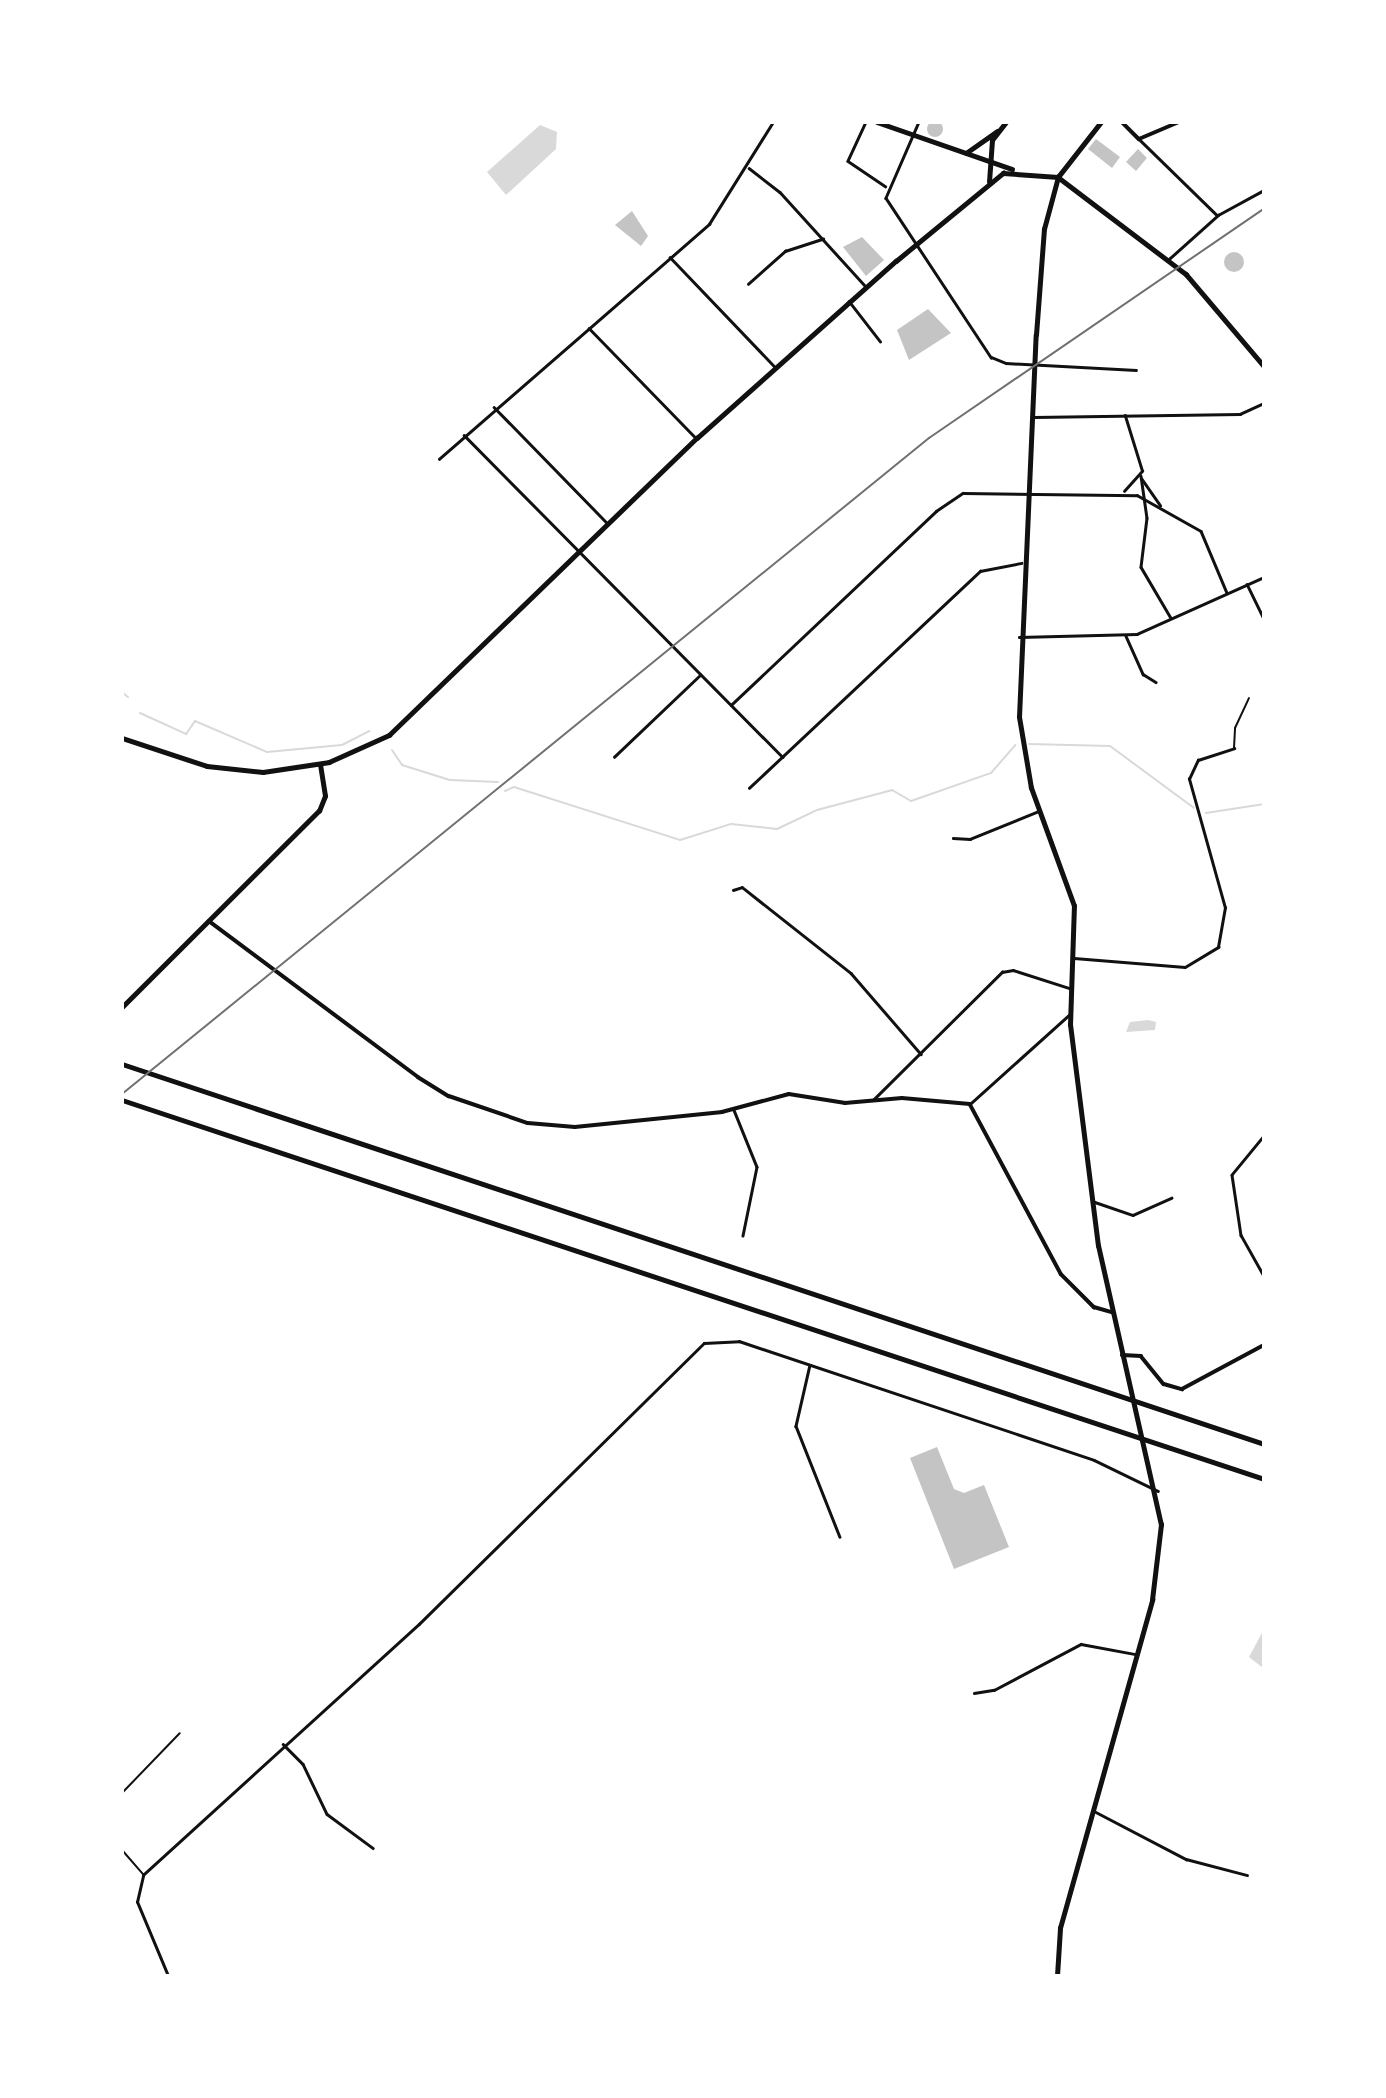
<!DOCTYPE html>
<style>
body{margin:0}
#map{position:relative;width:1386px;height:2098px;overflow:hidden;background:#fff;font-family:Mulish,sans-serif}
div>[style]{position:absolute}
.water>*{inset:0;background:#d9d9d9}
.stream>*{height:2px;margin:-1px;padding:0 1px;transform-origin:1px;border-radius:1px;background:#d9d9d9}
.building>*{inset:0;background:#c4c4c4}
.round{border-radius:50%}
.service>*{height:2px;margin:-1px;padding:0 1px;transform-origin:1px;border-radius:1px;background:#111}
.minor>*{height:2.5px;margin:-1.25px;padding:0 1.25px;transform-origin:1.25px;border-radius:1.25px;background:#111}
.tertiary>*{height:3.5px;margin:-1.75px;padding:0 1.75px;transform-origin:1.75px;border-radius:1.75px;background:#111}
.secondary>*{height:4.5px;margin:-2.25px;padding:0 2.25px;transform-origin:2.25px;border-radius:2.25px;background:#111}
.primary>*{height:4.5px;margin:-2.25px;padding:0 2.25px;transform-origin:2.25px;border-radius:2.25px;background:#111}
.motorway>*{height:5px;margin:-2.5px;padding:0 2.5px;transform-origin:2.5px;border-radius:2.5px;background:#111}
.rail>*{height:2px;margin:-1px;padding:0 1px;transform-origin:1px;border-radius:1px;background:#707070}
span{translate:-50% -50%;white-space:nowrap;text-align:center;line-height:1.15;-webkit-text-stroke:7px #fff;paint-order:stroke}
.frame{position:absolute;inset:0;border:124px solid #fff;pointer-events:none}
</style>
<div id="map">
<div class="water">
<div style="clip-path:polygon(540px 125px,557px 132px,556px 149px,506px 195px,487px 172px)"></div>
<div style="clip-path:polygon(1148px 1020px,1156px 1022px,1155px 1030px,1126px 1032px,1130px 1022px)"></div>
<div style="clip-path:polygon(1263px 1631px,1263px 1668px,1249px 1657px)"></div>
</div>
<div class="stream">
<div style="left:122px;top:692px;width:8px;rotate:40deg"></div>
<div style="left:140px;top:713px;width:51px;rotate:24.5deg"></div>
<div style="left:186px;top:734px;width:16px;rotate:-55deg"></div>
<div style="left:195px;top:721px;width:78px;rotate:23.3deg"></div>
<div style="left:267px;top:752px;width:75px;rotate:-5.3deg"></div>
<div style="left:342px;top:745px;width:31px;rotate:-27deg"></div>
<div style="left:1029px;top:744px;width:81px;rotate:1.4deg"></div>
<div style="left:1110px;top:746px;width:104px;rotate:36.4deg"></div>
<div style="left:392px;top:750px;width:18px;rotate:56deg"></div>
<div style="left:402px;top:765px;width:50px;rotate:17.4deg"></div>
<div style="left:450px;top:780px;width:48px;rotate:2.4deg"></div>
<div style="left:505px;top:791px;width:10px;rotate:-24deg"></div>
<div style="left:514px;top:787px;width:174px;rotate:17.7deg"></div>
<div style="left:680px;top:840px;width:53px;rotate:-17.4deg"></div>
<div style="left:731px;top:824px;width:46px;rotate:6.2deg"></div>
<div style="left:777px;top:829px;width:44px;rotate:-25.4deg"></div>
<div style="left:817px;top:810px;width:78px;rotate:-14.9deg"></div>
<div style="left:892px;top:790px;width:22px;rotate:30deg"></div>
<div style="left:911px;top:801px;width:85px;rotate:-19.3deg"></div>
<div style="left:991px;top:773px;width:37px;rotate:-49deg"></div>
<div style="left:1206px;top:813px;width:59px;rotate:-8.8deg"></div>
</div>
<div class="building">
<div class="round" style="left:927px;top:121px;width:16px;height:16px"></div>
<div style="clip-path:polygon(1096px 139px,1120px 157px,1112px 168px,1088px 149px)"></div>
<div style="clip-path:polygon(1138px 149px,1147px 158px,1136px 171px,1126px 162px)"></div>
<div style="clip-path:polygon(632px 211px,648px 236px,641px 246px,615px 225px)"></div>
<div style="clip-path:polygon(862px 237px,884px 260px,866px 276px,843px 247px)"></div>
<div class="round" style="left:1224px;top:252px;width:20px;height:20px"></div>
<div style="clip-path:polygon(928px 309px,951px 333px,909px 360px,897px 330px)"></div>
<div style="clip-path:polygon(937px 1447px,954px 1489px,964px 1493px,984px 1485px,1009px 1547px,954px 1569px,910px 1458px)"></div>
</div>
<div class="service">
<div style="left:1234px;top:748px;width:20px;rotate:-87deg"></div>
<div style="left:1235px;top:728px;width:33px;rotate:-65deg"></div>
<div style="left:122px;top:1793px;width:83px;rotate:-46deg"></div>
<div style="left:122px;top:1850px;width:32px;rotate:49deg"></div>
</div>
<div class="minor">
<div style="left:866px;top:122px;width:43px;rotate:114.8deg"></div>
<div style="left:848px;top:161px;width:45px;rotate:34deg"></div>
<div style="left:919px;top:122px;width:83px;rotate:113.5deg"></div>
<div style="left:886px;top:198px;width:191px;rotate:56.6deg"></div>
<div style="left:991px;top:357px;width:16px;rotate:22deg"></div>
<div style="left:1006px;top:363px;width:130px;rotate:3.1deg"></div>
<div style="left:1139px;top:139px;width:109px;rotate:44.3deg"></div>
<div style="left:749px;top:168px;width:39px;rotate:38deg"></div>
<div style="left:780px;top:192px;width:128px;rotate:47.8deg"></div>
<div style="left:670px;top:257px;width:152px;rotate:46.3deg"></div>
<div style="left:1169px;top:259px;width:66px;rotate:-41.9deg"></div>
<div style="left:1218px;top:215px;width:52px;rotate:-28.5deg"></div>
<div style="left:748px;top:284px;width:50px;rotate:-41.7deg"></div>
<div style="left:785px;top:251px;width:40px;rotate:-18deg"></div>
<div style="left:849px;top:301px;width:51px;rotate:52.2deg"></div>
<div style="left:589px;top:328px;width:153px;rotate:45.8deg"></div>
<div style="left:494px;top:407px;width:163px;rotate:45.7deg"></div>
<div style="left:1034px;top:417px;width:206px;rotate:-0.8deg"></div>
<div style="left:1240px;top:414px;width:26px;rotate:-25deg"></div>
<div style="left:464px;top:435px;width:453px;rotate:45.3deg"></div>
<div style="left:439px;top:459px;width:358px;rotate:-41deg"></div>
<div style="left:709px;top:224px;width:120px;rotate:-57.9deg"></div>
<div style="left:1141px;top:476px;width:42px;rotate:81.9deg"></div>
<div style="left:1147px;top:518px;width:49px;rotate:97deg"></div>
<div style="left:1141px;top:567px;width:59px;rotate:59.5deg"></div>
<div style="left:1142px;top:479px;width:32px;rotate:55deg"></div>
<div style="left:1124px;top:491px;width:27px;rotate:-48deg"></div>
<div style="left:1142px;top:471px;width:58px;rotate:-107.2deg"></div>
<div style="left:1247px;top:584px;width:39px;rotate:64deg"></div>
<div style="left:1126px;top:636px;width:42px;rotate:65.9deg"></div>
<div style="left:1143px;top:674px;width:15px;rotate:32deg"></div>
<div style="left:1019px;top:637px;width:118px;rotate:-1.5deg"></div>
<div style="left:1137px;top:634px;width:139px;rotate:-24.2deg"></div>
<div style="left:731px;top:705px;width:282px;rotate:-43.4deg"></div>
<div style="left:936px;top:511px;width:32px;rotate:-34deg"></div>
<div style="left:963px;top:493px;width:174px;rotate:0.7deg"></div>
<div style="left:1137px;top:495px;width:73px;rotate:29.4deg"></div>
<div style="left:1201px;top:531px;width:67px;rotate:67.2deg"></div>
<div style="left:614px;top:757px;width:119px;rotate:-43.6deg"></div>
<div style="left:749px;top:788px;width:317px;rotate:-43.2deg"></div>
<div style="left:980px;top:571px;width:42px;rotate:-11deg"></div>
<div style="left:953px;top:838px;width:17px;rotate:3deg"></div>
<div style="left:970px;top:839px;width:74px;rotate:-22.1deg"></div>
<div style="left:733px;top:890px;width:9px;rotate:-18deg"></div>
<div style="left:742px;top:887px;width:139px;rotate:38.3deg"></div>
<div style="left:851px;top:973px;width:107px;rotate:49.2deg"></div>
<div style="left:1074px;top:958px;width:111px;rotate:4.6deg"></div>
<div style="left:1185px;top:967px;width:39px;rotate:-31deg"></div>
<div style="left:1218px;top:947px;width:40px;rotate:-80deg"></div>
<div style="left:1225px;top:908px;width:134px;rotate:-105.6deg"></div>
<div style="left:1189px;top:779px;width:21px;rotate:-65deg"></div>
<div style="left:1198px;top:760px;width:38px;rotate:-18deg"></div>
<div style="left:873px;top:1100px;width:182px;rotate:-44.8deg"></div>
<div style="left:1002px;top:972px;width:11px;rotate:-10deg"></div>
<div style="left:1013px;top:970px;width:59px;rotate:17.8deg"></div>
<div style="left:970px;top:1104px;width:133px;rotate:-42deg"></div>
<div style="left:734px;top:1110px;width:61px;rotate:68deg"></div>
<div style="left:757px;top:1167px;width:70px;rotate:101.5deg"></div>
<div style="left:1264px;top:1136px;width:50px;rotate:129.4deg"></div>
<div style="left:1232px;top:1175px;width:61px;rotate:81.5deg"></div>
<div style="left:1241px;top:1235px;width:47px;rotate:60.7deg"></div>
<div style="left:1092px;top:1201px;width:43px;rotate:18.9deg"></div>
<div style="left:1133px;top:1215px;width:42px;rotate:-24.1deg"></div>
<div style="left:810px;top:1365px;width:63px;rotate:102.9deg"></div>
<div style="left:796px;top:1426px;width:119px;rotate:68.4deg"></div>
<div style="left:974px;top:1693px;width:20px;rotate:-9deg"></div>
<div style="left:994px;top:1690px;width:98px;rotate:-27.9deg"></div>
<div style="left:1081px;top:1644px;width:55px;rotate:10.5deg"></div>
<div style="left:283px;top:1744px;width:28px;rotate:45deg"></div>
<div style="left:303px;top:1764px;width:55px;rotate:64.4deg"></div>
<div style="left:327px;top:1814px;width:57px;rotate:36.5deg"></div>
<div style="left:1094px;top:1811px;width:104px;rotate:27.6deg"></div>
<div style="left:1186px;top:1859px;width:63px;rotate:14.7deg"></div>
<div style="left:168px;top:1976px;width:80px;rotate:-112.7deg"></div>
<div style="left:137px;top:1902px;width:28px;rotate:-77deg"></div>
<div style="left:143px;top:1875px;width:373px;rotate:-42.3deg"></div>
<div style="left:419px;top:1624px;width:400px;rotate:-44.6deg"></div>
<div style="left:704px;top:1343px;width:35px;rotate:-3deg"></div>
<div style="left:739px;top:1341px;width:374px;rotate:18.5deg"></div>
<div style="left:1094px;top:1460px;width:71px;rotate:25.8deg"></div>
</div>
<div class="tertiary">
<div style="left:1122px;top:122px;width:24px;rotate:45deg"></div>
<div style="left:1139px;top:139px;width:43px;rotate:-23deg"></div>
<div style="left:209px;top:921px;width:261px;rotate:36.7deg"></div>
<div style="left:418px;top:1077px;width:36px;rotate:32deg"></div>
<div style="left:449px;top:1096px;width:83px;rotate:18.9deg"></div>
<div style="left:528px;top:1123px;width:47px;rotate:4.9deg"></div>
<div style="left:575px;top:1127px;width:148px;rotate:-5.8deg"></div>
<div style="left:722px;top:1112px;width:69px;rotate:-15deg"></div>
<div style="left:789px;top:1094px;width:57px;rotate:9.1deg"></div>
<div style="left:845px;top:1103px;width:57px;rotate:-5deg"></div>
<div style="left:902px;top:1098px;width:68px;rotate:5deg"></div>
<div style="left:970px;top:1104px;width:193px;rotate:61.8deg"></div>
<div style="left:1061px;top:1274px;width:47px;rotate:45deg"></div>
<div style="left:1094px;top:1307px;width:19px;rotate:16deg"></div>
<div style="left:1122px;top:1355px;width:19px;rotate:3deg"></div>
<div style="left:1141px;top:1356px;width:36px;rotate:51deg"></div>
<div style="left:1164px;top:1384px;width:19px;rotate:16deg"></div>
<div style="left:1182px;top:1389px;width:93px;rotate:-28.2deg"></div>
</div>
<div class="secondary">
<div style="left:877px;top:122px;width:143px;rotate:19.2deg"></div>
<div style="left:966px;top:153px;width:38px;rotate:-35deg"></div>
<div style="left:122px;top:1007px;width:278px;rotate:-44.9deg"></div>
<div style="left:319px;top:811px;width:16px;rotate:-68deg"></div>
<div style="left:325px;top:796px;width:31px;rotate:-99deg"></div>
<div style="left:1057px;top:1976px;width:48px;rotate:-86.4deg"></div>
<div style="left:1060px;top:1928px;width:341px;rotate:-74.3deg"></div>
<div style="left:1152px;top:1600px;width:76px;rotate:-83.2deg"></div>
<div style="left:1161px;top:1525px;width:286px;rotate:-102.7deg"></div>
<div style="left:1098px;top:1246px;width:223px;rotate:-97.2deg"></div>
<div style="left:1070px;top:1025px;width:119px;rotate:-88.1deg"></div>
<div style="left:1074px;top:906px;width:126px;rotate:-110deg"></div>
<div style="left:1031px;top:788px;width:72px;rotate:-99.6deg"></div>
<div style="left:1019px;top:717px;width:382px;rotate:-87.5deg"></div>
<div style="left:1036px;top:335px;width:106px;rotate:-85.7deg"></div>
<div style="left:1044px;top:229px;width:54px;rotate:-74.9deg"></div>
<div style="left:1058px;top:177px;width:161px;rotate:37.2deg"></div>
<div style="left:1186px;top:274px;width:121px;rotate:49.7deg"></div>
</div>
<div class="primary">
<div style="left:989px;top:182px;width:42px;rotate:-85.9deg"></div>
<div style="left:992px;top:140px;width:23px;rotate:-52deg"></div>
<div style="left:122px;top:738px;width:89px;rotate:18.2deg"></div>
<div style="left:207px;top:766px;width:56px;rotate:6.1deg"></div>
<div style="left:263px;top:772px;width:67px;rotate:-8.6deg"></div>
<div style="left:329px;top:762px;width:66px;rotate:-24.2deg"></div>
<div style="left:389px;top:735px;width:428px;rotate:-44deg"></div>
<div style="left:697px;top:438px;width:266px;rotate:-41.7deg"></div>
<div style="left:896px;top:261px;width:139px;rotate:-39.4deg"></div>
<div style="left:1003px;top:173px;width:55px;rotate:4.2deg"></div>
<div style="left:1058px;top:177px;width:70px;rotate:-52deg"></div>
</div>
<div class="motorway">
<div style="left:122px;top:1064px;width:1204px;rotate:18.4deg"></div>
<div style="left:122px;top:1100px;width:1203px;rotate:18.36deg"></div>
</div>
<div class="rail">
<div style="left:122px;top:1094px;width:1040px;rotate:-39.11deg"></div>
<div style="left:929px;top:438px;width:406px;rotate:-34.4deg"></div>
</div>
<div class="frame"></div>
</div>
